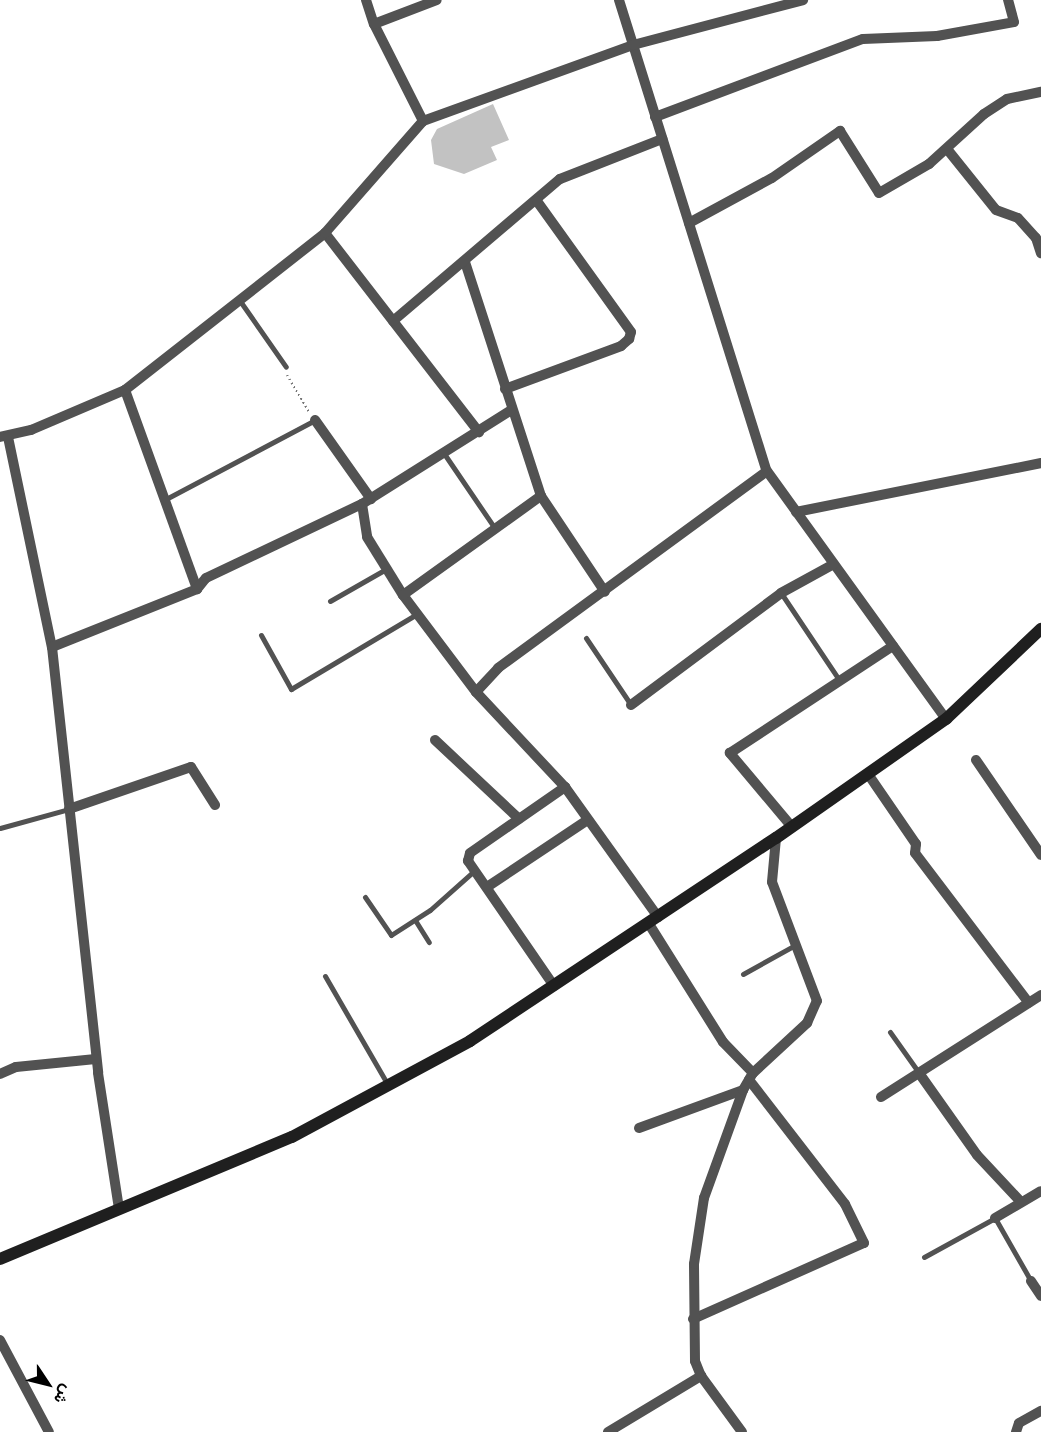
<!DOCTYPE html>
<meta charset="utf-8">
<style>
body{margin:0}
#map{position:relative;width:1041px;height:1432px;overflow:hidden;background:#fff;font-family:"Nunito Sans",Vazirmatn,sans-serif}
div>[style]{position:absolute}
.building>*{inset:0;background:#c2c2c2}
.path>*{height:2px;margin-top:-1px;transform-origin:0;background:repeating-linear-gradient(90deg,#747474 0 1.5px,transparent 0 4.5px)}
.service>*{height:5px;margin:-2.5px;padding:0 2.5px;transform-origin:2.5px;border-radius:2.5px;background:#525252}
.minor>*{height:10px;margin:-5px;padding:0 5px;transform-origin:5px;border-radius:5px;background:#525252}
.secondary>*{height:12px;margin:-6px;padding:0 6px;transform-origin:6px;border-radius:6px;background:#1f1f1f}
span{translate:-50% -50%;white-space:nowrap;text-align:center;line-height:1.15;-webkit-text-stroke:4.5px #fff;paint-order:stroke}
.north{position:absolute;left:18px;top:1354px;width:60px;height:60px;-webkit-text-stroke:4px #fff;paint-order:stroke;rotate:125deg;font-size:16px;font-weight:700;line-height:24px;text-align:center;color:#000}
.north::after{content:'';display:block;margin:auto;width:21px;height:27px;background:#000;clip-path:polygon(50% 0,100% 100%,50% 72%,0 100%)}
</style>
<div id="map">
<div class="building">
<div style="clip-path:polygon(493px 104px,509px 140px,491px 147px,497px 160px,464px 174px,434px 164px,431px 140px,437px 129px)"></div>
</div>
<div class="path">
<div style="left:287px;top:375px;width:43px;rotate:59.3deg"></div>
</div>
<div class="service">
<div style="left:240px;top:301px;width:80px;rotate:55.1deg"></div>
<div style="left:445px;top:455px;width:87px;rotate:55.8deg"></div>
<div style="left:164px;top:500px;width:171px;rotate:-27.9deg"></div>
<div style="left:781px;top:593px;width:106px;rotate:56.2deg"></div>
<div style="left:330px;top:601px;width:64px;rotate:-29.7deg"></div>
<div style="left:261px;top:635px;width:62px;rotate:60.9deg"></div>
<div style="left:291px;top:689px;width:147px;rotate:-30.8deg"></div>
<div style="left:586px;top:638px;width:81px;rotate:56.1deg"></div>
<div style="left:0;top:828px;width:72px;rotate:-15.4deg"></div>
<div style="left:365px;top:897px;width:46px;rotate:55.6deg"></div>
<div style="left:391px;top:935px;width:46px;rotate:-32.7deg"></div>
<div style="left:430px;top:910px;width:60px;rotate:-41.6deg"></div>
<div style="left:415px;top:920px;width:26px;rotate:58deg"></div>
<div style="left:743px;top:974px;width:60px;rotate:-29.1deg"></div>
<div style="left:325px;top:976px;width:126px;rotate:60deg"></div>
<div style="left:890px;top:1032px;width:50px;rotate:54.7deg"></div>
<div style="left:924px;top:1257px;width:81px;rotate:-28.8deg"></div>
<div style="left:995px;top:1218px;width:73px;rotate:60.3deg"></div>
</div>
<div class="minor">
<div style="left:366px;top:0;width:25px;rotate:72deg"></div>
<div style="left:374px;top:24px;width:109px;rotate:63.2deg"></div>
<div style="left:619px;top:0;width:494px;rotate:72.6deg"></div>
<div style="left:767px;top:471px;width:306px;rotate:54.2deg"></div>
<div style="left:374px;top:24px;width:67px;rotate:-20.9deg"></div>
<div style="left:655px;top:117px;width:222px;rotate:-20.6deg"></div>
<div style="left:863px;top:39px;width:74px;rotate:-2.3deg"></div>
<div style="left:937px;top:36px;width:78px;rotate:-10.3deg"></div>
<div style="left:1014px;top:22px;width:23px;rotate:-105deg"></div>
<div style="left:947px;top:149px;width:78px;rotate:51.2deg"></div>
<div style="left:996px;top:210px;width:23px;rotate:20deg"></div>
<div style="left:1018px;top:218px;width:27px;rotate:48deg"></div>
<div style="left:1036px;top:238px;width:16px;rotate:72deg"></div>
<div style="left:689px;top:223px;width:94px;rotate:-28.5deg"></div>
<div style="left:772px;top:178px;width:83px;rotate:-34.7deg"></div>
<div style="left:840px;top:131px;width:73px;rotate:57.8deg"></div>
<div style="left:879px;top:193px;width:58px;rotate:-30.1deg"></div>
<div style="left:929px;top:164px;width:74px;rotate:-42.3deg"></div>
<div style="left:984px;top:114px;width:27px;rotate:-33deg"></div>
<div style="left:1007px;top:99px;width:35px;rotate:-12deg"></div>
<div style="left:325px;top:233px;width:252px;rotate:52.3deg"></div>
<div style="left:465px;top:262px;width:246px;rotate:72deg"></div>
<div style="left:541px;top:496px;width:115px;rotate:56.3deg"></div>
<div style="left:393px;top:321px;width:219px;rotate:-40.4deg"></div>
<div style="left:560px;top:179px;width:110px;rotate:-21.4deg"></div>
<div style="left:505px;top:389px;width:124px;rotate:-20.3deg"></div>
<div style="left:621px;top:346px;width:11px;rotate:-41deg"></div>
<div style="left:629px;top:339px;width:7px;rotate:-74deg"></div>
<div style="left:631px;top:332px;width:161px;rotate:-125.7deg"></div>
<div style="left:125px;top:390px;width:212px;rotate:70.1deg"></div>
<div style="left:315px;top:420px;width:97px;rotate:54.7deg"></div>
<div style="left:0;top:437px;width:32px;rotate:-13deg"></div>
<div style="left:31px;top:430px;width:102px;rotate:-23.1deg"></div>
<div style="left:125px;top:390px;width:254px;rotate:-38.1deg"></div>
<div style="left:325px;top:233px;width:149px;rotate:-48.8deg"></div>
<div style="left:423px;top:121px;width:223px;rotate:-19.9deg"></div>
<div style="left:633px;top:45px;width:176px;rotate:-14.8deg"></div>
<div style="left:8px;top:437px;width:215px;rotate:78.2deg"></div>
<div style="left:52px;top:647px;width:428px;rotate:83.8deg"></div>
<div style="left:98px;top:1073px;width:138px;rotate:81.2deg"></div>
<div style="left:362px;top:504px;width:33px;rotate:81deg"></div>
<div style="left:367px;top:537px;width:68px;rotate:58.2deg"></div>
<div style="left:403px;top:595px;width:121px;rotate:53deg"></div>
<div style="left:476px;top:692px;width:130px;rotate:46.9deg"></div>
<div style="left:565px;top:787px;width:160px;rotate:54.4deg"></div>
<div style="left:796px;top:512px;width:250px;rotate:-11.3deg"></div>
<div style="left:403px;top:595px;width:170px;rotate:-35.7deg"></div>
<div style="left:52px;top:647px;width:156px;rotate:-21.8deg"></div>
<div style="left:197px;top:589px;width:14px;rotate:-51deg"></div>
<div style="left:206px;top:578px;width:173px;rotate:-25.4deg"></div>
<div style="left:362px;top:504px;width:176px;rotate:-32.2deg"></div>
<div style="left:476px;top:692px;width:33px;rotate:-47deg"></div>
<div style="left:498px;top:668px;width:333px;rotate:-36.2deg"></div>
<div style="left:631px;top:705px;width:187px;rotate:-36.7deg"></div>
<div style="left:781px;top:593px;width:60px;rotate:-28.7deg"></div>
<div style="left:435px;top:740px;width:115px;rotate:43.2deg"></div>
<div style="left:976px;top:760px;width:115px;rotate:55.6deg"></div>
<div style="left:868px;top:774px;width:85px;rotate:55.6deg"></div>
<div style="left:916px;top:844px;width:9px;rotate:96deg"></div>
<div style="left:915px;top:853px;width:188px;rotate:52.8deg"></div>
<div style="left:69px;top:809px;width:129px;rotate:-19deg"></div>
<div style="left:191px;top:767px;width:45px;rotate:57.7deg"></div>
<div style="left:792px;top:827px;width:97px;rotate:-130deg"></div>
<div style="left:730px;top:753px;width:195px;rotate:-33.3deg"></div>
<div style="left:487px;top:887px;width:119px;rotate:-33.7deg"></div>
<div style="left:649px;top:924px;width:139px;rotate:57.9deg"></div>
<div style="left:723px;top:1042px;width:43px;rotate:45.9deg"></div>
<div style="left:554px;top:986px;width:152px;rotate:-124.5deg"></div>
<div style="left:468px;top:861px;width:8px;rotate:-76deg"></div>
<div style="left:470px;top:853px;width:116px;rotate:-34.8deg"></div>
<div style="left:919px;top:1073px;width:100px;rotate:54.7deg"></div>
<div style="left:977px;top:1155px;width:64px;rotate:46.9deg"></div>
<div style="left:0;top:1074px;width:17px;rotate:-24deg"></div>
<div style="left:16px;top:1067px;width:80px;rotate:-5.7deg"></div>
<div style="left:881px;top:1097px;width:190px;rotate:-32.5deg"></div>
<div style="left:639px;top:1128px;width:111px;rotate:-20.1deg"></div>
<div style="left:995px;top:1218px;width:53px;rotate:-30.4deg"></div>
<div style="left:1031px;top:1281px;width:18px;rotate:56deg"></div>
<div style="left:693px;top:1319px;width:187px;rotate:-24deg"></div>
<div style="left:864px;top:1243px;width:43px;rotate:-116deg"></div>
<div style="left:845px;top:1204px;width:157px;rotate:-127.7deg"></div>
<div style="left:0;top:1340px;width:104px;rotate:62deg"></div>
<div style="left:608px;top:1432px;width:109px;rotate:-31.1deg"></div>
<div style="left:742px;top:1432px;width:69px;rotate:-126.2deg"></div>
<div style="left:701px;top:1376px;width:16px;rotate:-112deg"></div>
<div style="left:695px;top:1361px;width:97px;rotate:-90.6deg"></div>
<div style="left:694px;top:1264px;width:67px;rotate:-81.4deg"></div>
<div style="left:704px;top:1198px;width:115px;rotate:-70.1deg"></div>
<div style="left:743px;top:1090px;width:20px;rotate:-60deg"></div>
<div style="left:753px;top:1073px;width:74px;rotate:-42.8deg"></div>
<div style="left:807px;top:1023px;width:24px;rotate:-66deg"></div>
<div style="left:817px;top:1001px;width:127px;rotate:-110.7deg"></div>
<div style="left:772px;top:882px;width:44px;rotate:-84.8deg"></div>
<div style="left:1016px;top:1432px;width:9px;rotate:-72deg"></div>
<div style="left:1019px;top:1423px;width:25px;rotate:-29deg"></div>
</div>
<div class="secondary">
<div style="left:0;top:1259px;width:316px;rotate:-22.7deg"></div>
<div style="left:292px;top:1137px;width:202px;rotate:-28.3deg"></div>
<div style="left:470px;top:1041px;width:367px;rotate:-33.6deg"></div>
<div style="left:776px;top:838px;width:208px;rotate:-35deg"></div>
<div style="left:946px;top:719px;width:131px;rotate:-43.5deg"></div>
</div>
<div class="north">ش</div>
</div>
